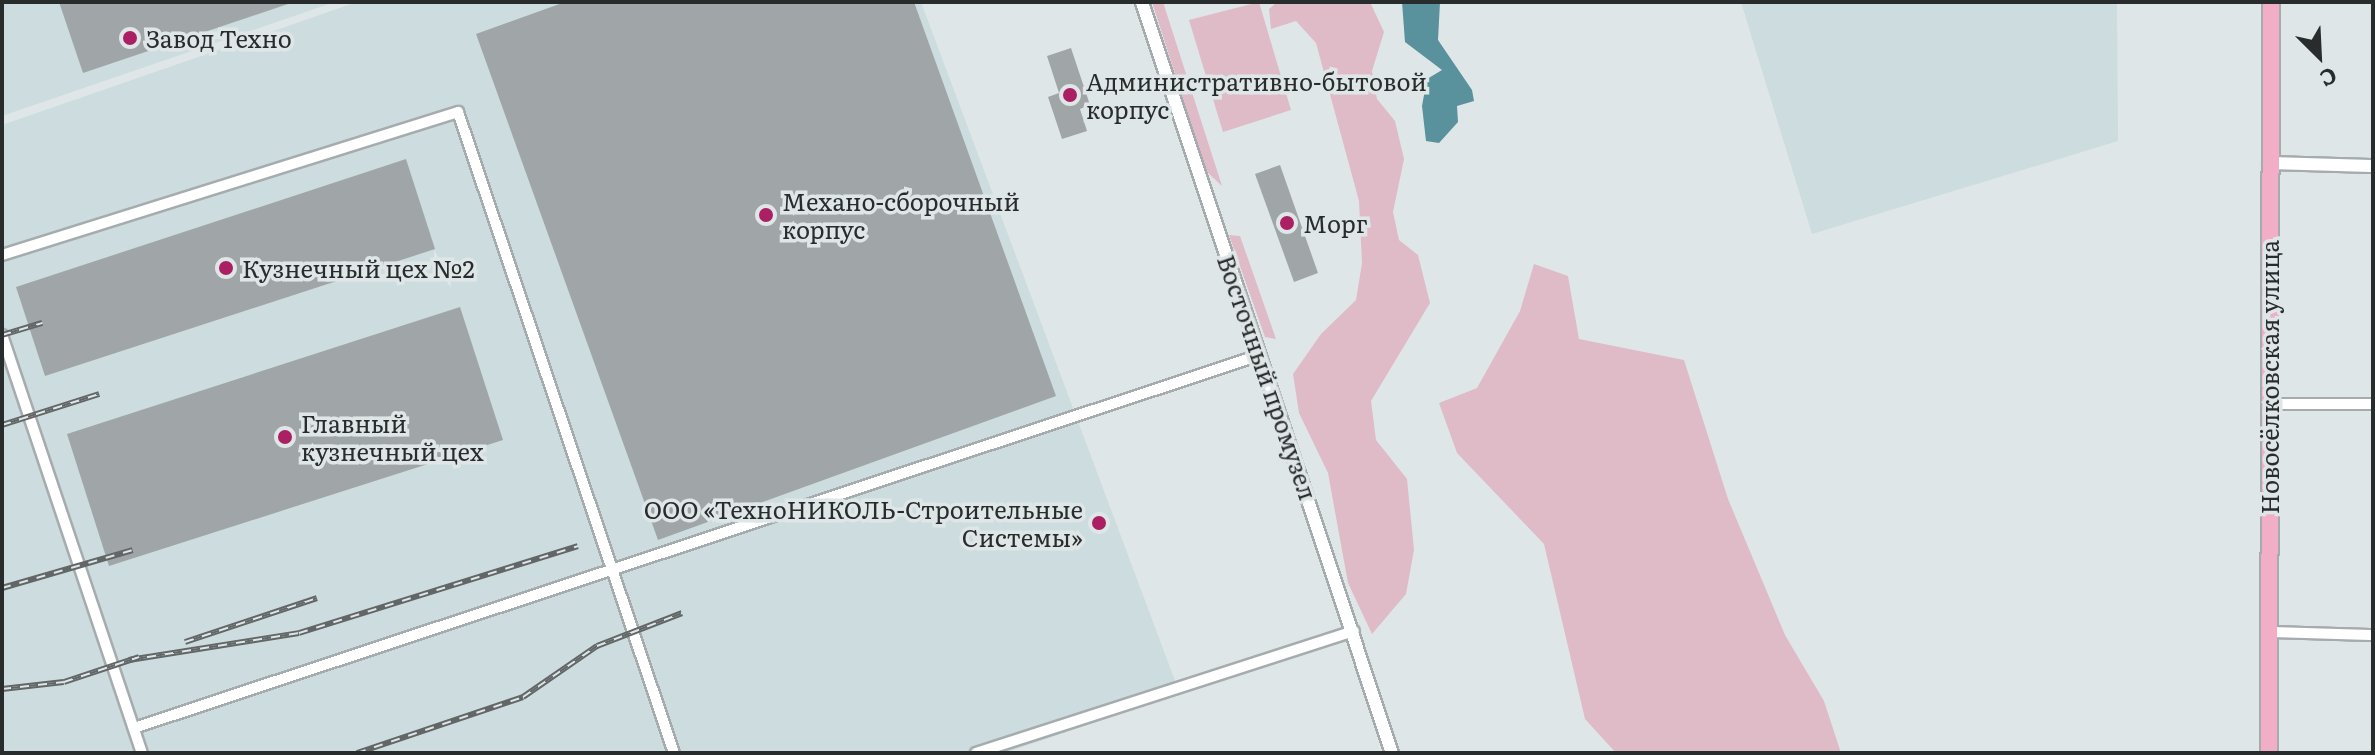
<!DOCTYPE html>
<meta charset="utf-8">
<style>
body{margin:0}
#map{position:relative;width:2375px;height:755px;overflow:hidden;background:#dfe6e7;font-family:Literata,serif}
div>[style]{position:absolute}
.built>*{inset:0;background:#cddcdf}
.green>*{inset:0;background:#dfbbc7}
.water>*{inset:0;background:#59919c}
.building>*{inset:0;background:#a0a6a8}
.roads{filter:drop-shadow(2px 0 #a6acae) drop-shadow(-2px 0 #a6acae) drop-shadow(0 2px #a6acae) drop-shadow(0 -2px #a6acae)}
.minor>*{height:10px;margin:-5px;padding:0 5px;transform-origin:5px;border-radius:5px;background:#fff}
.tertiary>*{height:12px;margin:-6px;padding:0 6px;transform-origin:6px;border-radius:6px;background:#fff}
.primary>*{height:16px;margin:-8px;padding:0 8px;transform-origin:8px;border-radius:8px;background:#f2adc7}
.rail>*{height:6px;margin-top:-3px;transform-origin:0;background:repeating-linear-gradient(90deg,#dfe6e7 0 9px,#626666 0 18px);box-sizing:border-box;border-block:2px solid #626666}
.dots>*{width:22px;height:22px;translate:-50% -50%;box-sizing:border-box;border:4px solid #dfe6e7;border-radius:50%}
span{translate:-50% -50%;white-space:nowrap;text-align:center;line-height:1.15;-webkit-text-stroke:7px #dfe6e7;paint-order:stroke}
.poi-label{font-size:24px;color:#292c2c}
.left{translate:0 -50%;text-align:left}
.right{translate:-100% -50%;text-align:right}
.street-label{font-size:24px;color:#292c2c}
.frame{position:absolute;inset:0;border:4px solid #292c2c;pointer-events:none}
.north{position:absolute;left:2279px;top:16px;width:80px;height:80px;-webkit-text-stroke:6px #dfe6e7;paint-order:stroke;rotate:156deg;font-size:22px;font-weight:700;line-height:32px;text-align:center;color:#292c2c}
.north::after{content:'';display:block;margin:auto;width:28px;height:36px;background:#292c2c;clip-path:polygon(50% 0,100% 100%,50% 72%,0 100%)}
</style>
<div id="map">
<div class="built">
<div style="clip-path:polygon(2px 2px,335px 2px,2px 116px)"></div>
<div style="clip-path:polygon(357px 2px,921px 2px,1180px 694px,1004px 753px,2px 753px,2px 125px)"></div>
<div style="clip-path:polygon(1741px 2px,2117px 2px,2118px 141px,1812px 234px)"></div>
</div>
<div class="green">
<div style="clip-path:polygon(1152px 2px,1163px 2px,1222px 186px,1206px 171px)"></div>
<div style="clip-path:polygon(1259px 2px,1291px 110px,1223px 132px,1189px 20px)"></div>
<div style="clip-path:polygon(1277px 2px,1370px 2px,1384px 32px,1372px 71px,1377px 99px,1395px 121px,1404px 159px,1393px 212px,1399px 240px,1418px 255px,1430px 303px,1371px 401px,1376px 440px,1407px 479px,1414px 550px,1406px 594px,1372px 634px,1348px 583px,1328px 473px,1299px 413px,1293px 374px,1321px 334px,1356px 300px,1362px 263px,1359px 201px,1316px 43px,1296px 21px,1271px 29px,1269px 9px)"></div>
<div style="clip-path:polygon(1229px 235px,1240px 236px,1276px 339px,1265px 337px)"></div>
<div style="clip-path:polygon(1534px 264px,1568px 276px,1579px 339px,1684px 360px,1728px 499px,1785px 635px,1824px 701px,1841px 753px,1616px 753px,1585px 719px,1544px 544px,1457px 453px,1439px 403px,1477px 388px,1520px 311px)"></div>
</div>
<div class="water">
<div style="clip-path:polygon(1402px 2px,1440px 2px,1438px 40px,1472px 90px,1474px 101px,1457px 106px,1458px 122px,1439px 143px,1426px 141px,1422px 106px,1427px 79px,1442px 70px,1405px 42px)"></div>
</div>
<div class="building">
<div style="clip-path:polygon(59px 2px,291px 2px,291px 3px,83px 73px)"></div>
<div style="clip-path:polygon(565px 2px,914px 2px,1056px 396px,658px 540px,476px 34px)"></div>
<div style="clip-path:polygon(1071px 48px,1090px 105px,1080px 109px,1087px 131px,1062px 139px,1048px 97px,1059px 93px,1047px 56px)"></div>
<div style="clip-path:polygon(406px 159px,435px 249px,45px 376px,16px 287px)"></div>
<div style="clip-path:polygon(1280px 165px,1318px 273px,1294px 282px,1255px 174px)"></div>
<div style="clip-path:polygon(460px 307px,503px 440px,109px 566px,67px 434px)"></div>
</div>
<div class="roads">
<div class="minor">
<div style="left:2px;top:255px;width:478px;rotate:-17.4deg"></div>
<div style="left:458px;top:112px;width:676px;rotate:71.38deg"></div>
<div style="left:2px;top:335px;width:441px;rotate:71.5deg"></div>
<div style="left:2269px;top:404px;width:104px"></div>
<div style="left:2269px;top:632px;width:104px;rotate:1.7deg"></div>
<div style="left:134px;top:728px;width:1186px;rotate:-18.33deg"></div>
<div style="left:976px;top:753px;width:397px;rotate:-17.9deg"></div>
</div>
<div class="tertiary">
<div style="left:1142px;top:2px;width:792px;rotate:71.59deg"></div>
<div style="left:2269px;top:163px;width:104px;rotate:1.7deg"></div>
</div>
<div class="primary">
<div style="left:2269px;top:753px;width:751px;rotate:-89.85deg"></div>
</div>
</div>
<div class="rail">
<div style="left:2px;top:335px;width:42px;rotate:-16.7deg"></div>
<div style="left:2px;top:425px;width:102px;rotate:-17.7deg"></div>
<div style="left:2px;top:588px;width:136px;rotate:-16.2deg"></div>
<div style="left:185px;top:642px;width:139px;rotate:-18.4deg"></div>
<div style="left:129px;top:660px;width:172px;rotate:-9deg"></div>
<div style="left:299px;top:633px;width:292px;rotate:-17.3deg"></div>
<div style="left:2px;top:689px;width:62px;rotate:-6.4deg"></div>
<div style="left:64px;top:682px;width:79px;rotate:-18.4deg"></div>
<div style="left:357px;top:753px;width:175px;rotate:-18.6deg"></div>
<div style="left:523px;top:697px;width:90px;rotate:-34.6deg"></div>
<div style="left:597px;top:646px;width:91px;rotate:-21.2deg"></div>
</div>
<div class="dots">
<div style="left:130px;top:38px;background:#aa2063"></div>
<div style="left:1070px;top:95px;background:#aa2063"></div>
<div style="left:766px;top:215px;background:#aa2063"></div>
<div style="left:1287px;top:223px;background:#aa2063"></div>
<div style="left:226px;top:268px;background:#aa2063"></div>
<div style="left:285px;top:437px;background:#aa2063"></div>
<div style="left:1099px;top:523px;background:#aa2063"></div>
</div>
<div class="poi-label">
<span class="left" style="left:146px;top:38px">Завод Техно</span>
<span class="left" style="left:1086px;top:95px">Административно-бытовой<br>корпус</span>
<span class="left" style="left:782px;top:215px">Механо-сборочный<br>корпус</span>
<span class="left" style="left:1303px;top:223px">Морг</span>
<span class="left" style="left:242px;top:268px">Кузнечный цех №2</span>
<span class="left" style="left:301px;top:437px">Главный<br>кузнечный цех</span>
<span class="right" style="left:1083px;top:523px">ООО «ТехноНИКОЛЬ-Строительные<br>Системы»</span>
</div>
<div class="street-label">
<span style="left:1268px;top:377px;rotate:71deg">Восточный промузел</span>
<span style="left:2269px;top:377px;rotate:-90deg">Новосёлковская улица</span>
</div>
<div class="frame"></div>
<div class="north">С</div>
</div>
